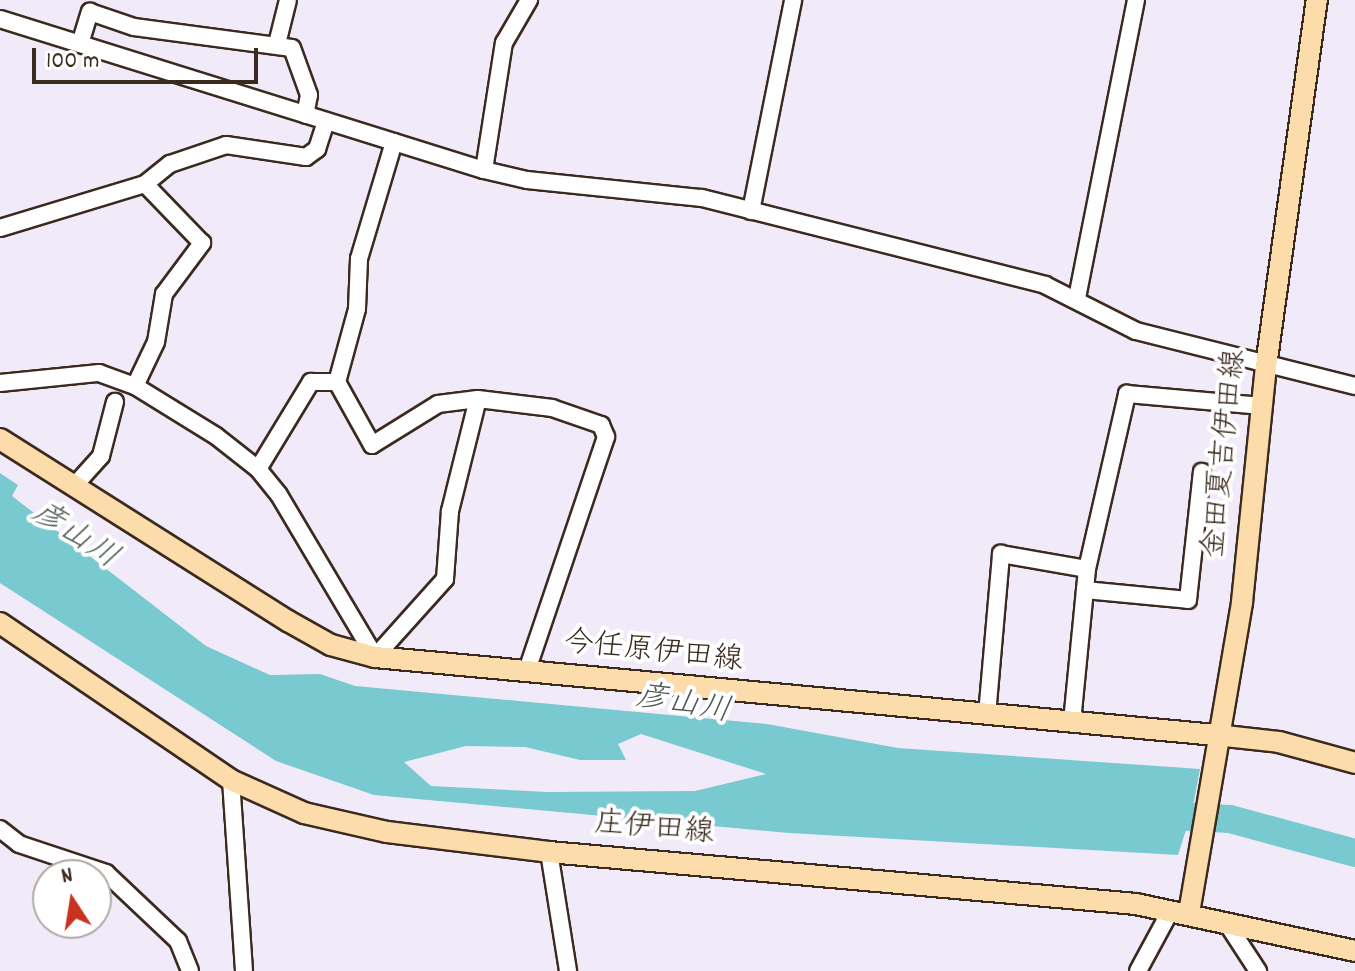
<!DOCTYPE html>
<meta charset="utf-8">
<style>
body{margin:0}
#map{position:relative;width:1355px;height:971px;overflow:hidden;background:#f1ebf9;font-family:Dekko,"Klee One",sans-serif}
div>[style]{position:absolute}
.water>*{inset:0;background:#78c9d0}
.river>*{height:28px;margin:-14px;padding:0 14px;transform-origin:14px;border-radius:14px;background:#78c9d0}
.roads{filter:drop-shadow(2px 0 #3b2a1e) drop-shadow(-2px 0 #3b2a1e) drop-shadow(0 2px #3b2a1e) drop-shadow(0 -2px #3b2a1e)}
.minor>*{height:16px;margin:-8px;padding:0 8px;transform-origin:8px;border-radius:8px;background:#fff}
.major>*{height:20px;margin:-10px;padding:0 10px;transform-origin:10px;border-radius:10px;background:#fddcac}
span{translate:-50% -50%;white-space:nowrap;text-align:center;line-height:1.15;-webkit-text-stroke:8px #fff;paint-order:stroke}
.street-label{font-size:30px;color:#3b2a1e}
.water-label{font-size:32px;color:#4d5a53;font-style:italic}
.north{position:absolute;left:32px;top:859px;width:80px;height:80px;box-sizing:border-box;background:#fff;border:2px solid #b1aaa5;border-radius:50%;rotate:348deg;font-size:22px;font-weight:700;line-height:32px;text-align:center;color:#3b2a1e}
.north::after{content:'';display:block;margin:auto;width:28px;height:36px;background:#c8321e;clip-path:polygon(50% 0,100% 100%,50% 72%,0 100%)}
.scale{position:absolute;left:32px;top:48px;width:226px;height:36px;box-sizing:border-box;border:4px solid #3b2a1e;border-top:0;padding-left:10px;font-size:24px;line-height:28px;white-space:nowrap;color:#3b2a1e;-webkit-text-stroke:6px #fff;paint-order:stroke}
</style>
<div id="map">
<div class="water">
<div style="clip-path:polygon(evenodd,0 473px,18px 485px,12px 496px,206px 646px,270px 675px,320px 674px,355px 686px,767px 724px,898px 748px,1200px 769px,1192px 811px,1178px 855px,789px 833px,374px 795px,276px 761px,0 583px,0 473px,641px 734px,766px 774px,695px 791px,547px 792px,431px 786px,404px 762px,466px 746px,525px 747px,580px 760px,626px 760px,618px 744px,641px 734px)"></div>
</div>
<div class="river">
<div style="left:1153px;top:815px;width:77px;rotate:3deg"></div>
<div style="left:1230px;top:819px;width:130px;rotate:15.2deg"></div>
</div>
<div class="roads">
<div class="minor">
<div style="left:0;top:19px;width:507px;rotate:17.33deg"></div>
<div style="left:484px;top:170px;width:44px;rotate:13.1deg"></div>
<div style="left:527px;top:180px;width:176px;rotate:5.9deg"></div>
<div style="left:702px;top:198px;width:354px;rotate:14.2deg"></div>
<div style="left:1045px;top:285px;width:102px;rotate:26.8deg"></div>
<div style="left:1136px;top:331px;width:226px;rotate:14.1deg"></div>
<div style="left:80px;top:44px;width:34px;rotate:-73deg"></div>
<div style="left:90px;top:12px;width:46px;rotate:18.8deg"></div>
<div style="left:134px;top:27px;width:159px;rotate:7.6deg"></div>
<div style="left:292px;top:48px;width:50px;rotate:70.1deg"></div>
<div style="left:309px;top:95px;width:20px;rotate:101deg"></div>
<div style="left:277px;top:44px;width:45px;rotate:-76deg"></div>
<div style="left:394px;top:142px;width:122px;rotate:106.7deg"></div>
<div style="left:359px;top:259px;width:50px;rotate:92.3deg"></div>
<div style="left:357px;top:309px;width:76px;rotate:105.3deg"></div>
<div style="left:337px;top:382px;width:72px;rotate:60.9deg"></div>
<div style="left:372px;top:445px;width:78px;rotate:-31.8deg"></div>
<div style="left:438px;top:404px;width:40px;rotate:-7.1deg"></div>
<div style="left:478px;top:399px;width:75px;rotate:6.9deg"></div>
<div style="left:552px;top:408px;width:52px;rotate:19.1deg"></div>
<div style="left:601px;top:425px;width:13px;rotate:67deg"></div>
<div style="left:606px;top:437px;width:247px;rotate:108.7deg"></div>
<div style="left:484px;top:170px;width:129px;rotate:-81.1deg"></div>
<div style="left:504px;top:43px;width:50px;rotate:-59.8deg"></div>
<div style="left:751px;top:211px;width:215px;rotate:-78.7deg"></div>
<div style="left:0;top:228px;width:152px;rotate:-16.9deg"></div>
<div style="left:145px;top:184px;width:32px;rotate:-39deg"></div>
<div style="left:170px;top:164px;width:59px;rotate:-18.7deg"></div>
<div style="left:226px;top:145px;width:81px;rotate:8.5deg"></div>
<div style="left:306px;top:157px;width:14px;rotate:-36deg"></div>
<div style="left:317px;top:149px;width:29px;rotate:-72deg"></div>
<div style="left:1077px;top:298px;width:304px;rotate:-78.8deg"></div>
<div style="left:0;top:383px;width:100px;rotate:-5.8deg"></div>
<div style="left:99px;top:373px;width:38px;rotate:20deg"></div>
<div style="left:135px;top:386px;width:95px;rotate:31.7deg"></div>
<div style="left:216px;top:436px;width:53px;rotate:38.2deg"></div>
<div style="left:258px;top:469px;width:33px;rotate:51deg"></div>
<div style="left:279px;top:495px;width:188px;rotate:59.3deg"></div>
<div style="left:375px;top:657px;width:105px;rotate:-48.1deg"></div>
<div style="left:445px;top:579px;width:68px;rotate:-85.8deg"></div>
<div style="left:450px;top:511px;width:115px;rotate:-76deg"></div>
<div style="left:135px;top:386px;width:49px;rotate:-64.5deg"></div>
<div style="left:156px;top:342px;width:49px;rotate:-80.5deg"></div>
<div style="left:164px;top:294px;width:64px;rotate:-53.3deg"></div>
<div style="left:202px;top:243px;width:82px;rotate:-134deg"></div>
<div style="left:258px;top:469px;width:102px;rotate:-58.7deg"></div>
<div style="left:311px;top:382px;width:26px"></div>
<div style="left:75px;top:485px;width:39px;rotate:-48deg"></div>
<div style="left:101px;top:456px;width:56px;rotate:-75.5deg"></div>
<div style="left:1085px;top:590px;width:103px;rotate:5.5deg"></div>
<div style="left:1188px;top:600px;width:129px;rotate:-83.8deg"></div>
<div style="left:987px;top:715px;width:162px;rotate:-85deg"></div>
<div style="left:1001px;top:554px;width:87px;rotate:9.9deg"></div>
<div style="left:1072px;top:722px;width:154px;rotate:-84.4deg"></div>
<div style="left:1087px;top:569px;width:180px;rotate:-77.1deg"></div>
<div style="left:1127px;top:394px;width:136px;rotate:5.1deg"></div>
<div style="left:231px;top:780px;width:191px;rotate:86.1deg"></div>
<div style="left:0;top:829px;width:24px;rotate:38deg"></div>
<div style="left:19px;top:844px;width:92px;rotate:18.4deg"></div>
<div style="left:106px;top:873px;width:99px;rotate:43.4deg"></div>
<div style="left:178px;top:941px;width:32px;rotate:68deg"></div>
<div style="left:549px;top:852px;width:121px;rotate:80.9deg"></div>
<div style="left:1226px;top:922px;width:59px;rotate:56.9deg"></div>
<div style="left:1138px;top:971px;width:69px;rotate:-61.6deg"></div>
</div>
<div class="major">
<div style="left:0;top:439px;width:341px;rotate:32.3deg"></div>
<div style="left:288px;top:621px;width:49px;rotate:29.2deg"></div>
<div style="left:331px;top:645px;width:46px;rotate:15.3deg"></div>
<div style="left:375px;top:657px;width:845px;rotate:5.3deg"></div>
<div style="left:1216px;top:735px;width:63px;rotate:6.3deg"></div>
<div style="left:1279px;top:742px;width:79px;rotate:15.4deg"></div>
<div style="left:0;top:623px;width:279px;rotate:34.2deg"></div>
<div style="left:231px;top:780px;width:80px;rotate:24.3deg"></div>
<div style="left:304px;top:813px;width:85px;rotate:12.9deg"></div>
<div style="left:387px;top:832px;width:163px;rotate:7deg"></div>
<div style="left:549px;top:852px;width:589px;rotate:5.06deg"></div>
<div style="left:1136px;top:904px;width:224px;rotate:12.1deg"></div>
<div style="left:1189px;top:913px;width:315px;rotate:-80.3deg"></div>
<div style="left:1242px;top:602px;width:237px;rotate:-84.2deg"></div>
<div style="left:1266px;top:366px;width:370px;rotate:-82.1deg"></div>
</div>
</div>
<div class="street-label">
<span style="left:1227px;top:454px;rotate:-84deg">金田夏吉伊田線</span>
<span style="left:653px;top:654px;rotate:6deg">今任原伊田線</span>
<span style="left:654px;top:831px;rotate:5deg">庄伊田線</span>
</div>
<div class="water-label">
<span style="left:74px;top:537px;rotate:33deg">彦山川</span>
<span style="left:683px;top:706px;rotate:10deg">彦山川</span>
</div>
<div class="north">N</div>
<div class="scale">100 m</div>
</div>
